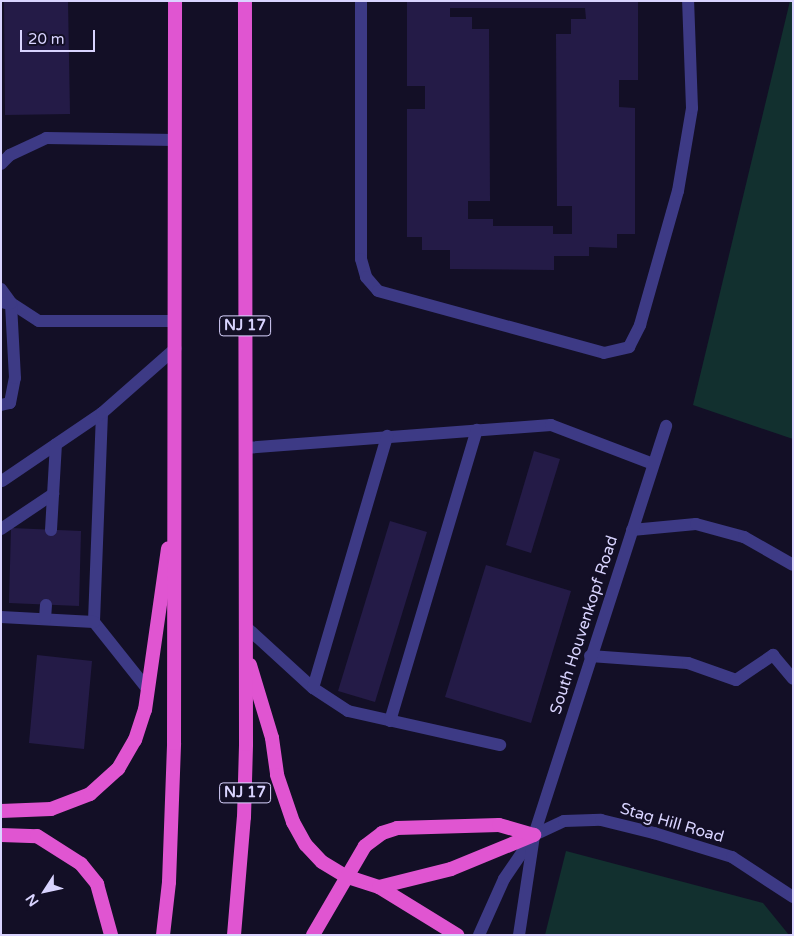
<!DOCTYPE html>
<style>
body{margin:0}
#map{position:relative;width:794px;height:936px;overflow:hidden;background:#130f26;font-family:"Varela Round",sans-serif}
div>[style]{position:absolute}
.green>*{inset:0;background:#12302f}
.building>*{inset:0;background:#241b47}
.service>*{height:12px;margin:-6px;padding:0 6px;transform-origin:6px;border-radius:6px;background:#3d3a85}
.minor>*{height:12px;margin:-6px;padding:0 6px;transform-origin:6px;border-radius:6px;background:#3d3a85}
.tertiary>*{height:12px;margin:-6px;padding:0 6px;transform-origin:6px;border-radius:6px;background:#3d3a85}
.trunk>*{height:14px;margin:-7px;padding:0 7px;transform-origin:7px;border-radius:7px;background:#e055d1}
span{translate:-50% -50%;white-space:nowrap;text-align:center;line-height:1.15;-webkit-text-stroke:4.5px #130f26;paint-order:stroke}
.shield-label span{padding:1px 4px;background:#130f26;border:1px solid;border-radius:4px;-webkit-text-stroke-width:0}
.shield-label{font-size:15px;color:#d9d4ff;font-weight:700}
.street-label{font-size:16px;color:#d9d4ff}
.frame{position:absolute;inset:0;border:2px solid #d9d4ff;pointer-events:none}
.north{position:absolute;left:20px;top:866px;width:50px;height:50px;-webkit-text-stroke:4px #130f26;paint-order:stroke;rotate:235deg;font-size:14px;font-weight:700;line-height:20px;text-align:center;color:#d9d4ff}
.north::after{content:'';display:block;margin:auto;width:18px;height:22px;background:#d9d4ff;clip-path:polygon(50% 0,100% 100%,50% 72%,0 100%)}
.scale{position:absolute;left:20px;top:30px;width:75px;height:22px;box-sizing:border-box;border:2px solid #d9d4ff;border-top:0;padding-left:6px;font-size:15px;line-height:18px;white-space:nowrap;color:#d9d4ff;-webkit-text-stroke:4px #130f26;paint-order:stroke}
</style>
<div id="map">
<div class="green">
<div style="clip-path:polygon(790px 1px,793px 1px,793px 439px,693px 405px)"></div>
<div style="clip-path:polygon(566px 851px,763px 903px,789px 935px,545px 935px)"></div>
</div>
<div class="building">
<div style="clip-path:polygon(4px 1px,68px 1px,70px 114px,5px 115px)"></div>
<div style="clip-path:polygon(evenodd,407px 1px,638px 1px,638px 80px,619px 80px,619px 107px,635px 108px,635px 234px,617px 234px,617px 248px,589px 247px,589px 256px,554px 256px,554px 270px,450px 269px,450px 250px,422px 250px,422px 237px,407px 237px,407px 109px,425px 109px,425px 86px,407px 86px,407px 1px,450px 8px,585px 8px,586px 19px,571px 19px,571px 34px,556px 34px,557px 206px,572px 206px,572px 234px,553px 234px,553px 226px,493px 226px,493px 219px,468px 219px,468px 201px,490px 201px,489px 29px,472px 29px,472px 17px,450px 17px,450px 8px)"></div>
<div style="clip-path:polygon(534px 451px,560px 459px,531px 553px,506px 545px)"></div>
<div style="clip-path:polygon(390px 521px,427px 532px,375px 702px,338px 691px)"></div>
<div style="clip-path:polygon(11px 528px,81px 531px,79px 606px,9px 603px)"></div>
<div style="clip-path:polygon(486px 565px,571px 591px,531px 723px,445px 697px)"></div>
<div style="clip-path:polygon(37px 655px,92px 661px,84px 749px,29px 743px)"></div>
</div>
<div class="service">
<div style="left:361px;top:1px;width:258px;rotate:90deg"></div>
<div style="left:361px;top:259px;width:19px;rotate:74deg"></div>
<div style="left:366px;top:277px;width:18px;rotate:49deg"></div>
<div style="left:378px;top:291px;width:234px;rotate:15.3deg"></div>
<div style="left:604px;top:353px;width:26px;rotate:-13deg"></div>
<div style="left:629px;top:347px;width:25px;rotate:-63deg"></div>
<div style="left:640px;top:325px;width:139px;rotate:-74.2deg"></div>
<div style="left:678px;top:191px;width:84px;rotate:-80.4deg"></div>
<div style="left:692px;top:108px;width:107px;rotate:-92.1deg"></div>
<div style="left:1px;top:164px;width:13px;rotate:-45deg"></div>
<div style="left:10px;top:155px;width:40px;rotate:-25deg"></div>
<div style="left:46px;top:138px;width:129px;rotate:0.9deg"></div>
<div style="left:1px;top:289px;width:17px;rotate:54deg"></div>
<div style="left:11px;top:303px;width:33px;rotate:33deg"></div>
<div style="left:39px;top:321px;width:136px"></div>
<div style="left:1px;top:405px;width:9px;rotate:-13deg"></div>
<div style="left:10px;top:403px;width:25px;rotate:-79deg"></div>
<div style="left:15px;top:378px;width:75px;rotate:-93.1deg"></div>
<div style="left:11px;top:303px;width:6px;rotate:180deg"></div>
<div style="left:102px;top:413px;width:209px;rotate:92.2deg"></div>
<div style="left:94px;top:622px;width:87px;rotate:51.5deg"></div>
<div style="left:245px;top:448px;width:307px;rotate:-4.3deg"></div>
<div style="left:551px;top:425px;width:109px;rotate:20.9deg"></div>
<div style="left:2px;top:481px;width:121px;rotate:-34.2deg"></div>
<div style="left:102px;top:413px;width:98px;rotate:-41.3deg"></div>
<div style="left:1px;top:529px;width:63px;rotate:-33.9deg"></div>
<div style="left:51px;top:530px;width:86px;rotate:-86.7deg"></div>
<div style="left:632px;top:530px;width:64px;rotate:-5.4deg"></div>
<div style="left:696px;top:524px;width:50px;rotate:15.2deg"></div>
<div style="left:744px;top:537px;width:56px;rotate:29.7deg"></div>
<div style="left:1px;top:617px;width:93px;rotate:3.1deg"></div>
<div style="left:45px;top:619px;width:14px;rotate:-86deg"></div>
<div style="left:245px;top:626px;width:92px;rotate:42.4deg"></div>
<div style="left:313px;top:688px;width:42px;rotate:33.3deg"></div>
<div style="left:348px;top:711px;width:156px;rotate:12.6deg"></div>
<div style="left:590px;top:656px;width:98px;rotate:4.1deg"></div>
<div style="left:688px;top:663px;width:51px;rotate:19.5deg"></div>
<div style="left:736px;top:680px;width:45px;rotate:-34deg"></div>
<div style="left:773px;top:655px;width:31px;rotate:50deg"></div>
<div style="left:313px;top:688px;width:263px;rotate:-73.6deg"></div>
<div style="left:390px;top:721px;width:304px;rotate:-73.4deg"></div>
</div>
<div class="minor">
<div style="left:534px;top:835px;width:430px;rotate:-72.1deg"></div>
</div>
<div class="tertiary">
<div style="left:479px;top:935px;width:61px;rotate:-65.9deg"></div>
<div style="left:504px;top:879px;width:53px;rotate:-55.7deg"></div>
<div style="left:534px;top:835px;width:33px;rotate:-25deg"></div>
<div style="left:564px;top:821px;width:37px;rotate:-2deg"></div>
<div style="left:601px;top:820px;width:55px;rotate:13.8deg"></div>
<div style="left:654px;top:833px;width:82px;rotate:17.1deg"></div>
<div style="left:732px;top:857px;width:73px;rotate:33.3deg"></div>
<div style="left:519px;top:935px;width:100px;rotate:-81.4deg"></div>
</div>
<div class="trunk">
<div style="left:250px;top:665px;width:76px;rotate:73.2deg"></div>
<div style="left:272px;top:738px;width:37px;rotate:82deg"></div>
<div style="left:277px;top:775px;width:50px;rotate:71.2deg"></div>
<div style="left:293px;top:822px;width:26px;rotate:61deg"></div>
<div style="left:306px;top:845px;width:23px;rotate:47deg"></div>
<div style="left:322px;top:862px;width:27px;rotate:31deg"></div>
<div style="left:345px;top:876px;width:36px;rotate:18deg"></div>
<div style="left:379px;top:887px;width:92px;rotate:31.6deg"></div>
<div style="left:1px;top:811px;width:50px;rotate:-2.3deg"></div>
<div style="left:51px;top:809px;width:42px;rotate:-21deg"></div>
<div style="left:90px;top:794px;width:38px;rotate:-42deg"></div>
<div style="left:118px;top:769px;width:34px;rotate:-60deg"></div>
<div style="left:135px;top:740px;width:32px;rotate:-72deg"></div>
<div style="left:145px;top:710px;width:163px;rotate:-81.9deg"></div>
<div style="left:1px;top:835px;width:36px;rotate:2deg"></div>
<div style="left:37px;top:836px;width:52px;rotate:32.5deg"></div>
<div style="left:81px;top:864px;width:26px;rotate:51deg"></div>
<div style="left:97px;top:884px;width:53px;rotate:74.6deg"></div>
<div style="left:379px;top:887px;width:74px;rotate:-14deg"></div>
<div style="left:451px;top:869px;width:90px;rotate:-22.3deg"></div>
<div style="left:163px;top:935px;width:53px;rotate:-83.5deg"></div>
<div style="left:169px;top:882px;width:139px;rotate:-87.9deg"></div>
<div style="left:174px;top:743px;width:742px;rotate:-89.92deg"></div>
<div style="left:234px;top:935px;width:118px;rotate:-85.2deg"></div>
<div style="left:244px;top:817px;width:73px;rotate:-88.4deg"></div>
<div style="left:246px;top:744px;width:743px;rotate:-90.08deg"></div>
<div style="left:313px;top:935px;width:103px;rotate:-59.7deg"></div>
<div style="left:365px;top:846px;width:21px;rotate:-37deg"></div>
<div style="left:382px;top:833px;width:16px;rotate:-18deg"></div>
<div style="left:397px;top:828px;width:102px;rotate:-1.7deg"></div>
<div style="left:499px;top:825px;width:36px;rotate:16deg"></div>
</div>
<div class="shield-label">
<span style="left:245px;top:326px">NJ 17</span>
<span style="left:245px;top:793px">NJ 17</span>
</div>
<div class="street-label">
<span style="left:584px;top:625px;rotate:-72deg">South Houvenkopf Road</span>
<span style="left:672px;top:823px;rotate:16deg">Stag Hill Road</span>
</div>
<div class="frame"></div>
<div class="north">N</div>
<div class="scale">20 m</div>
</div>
